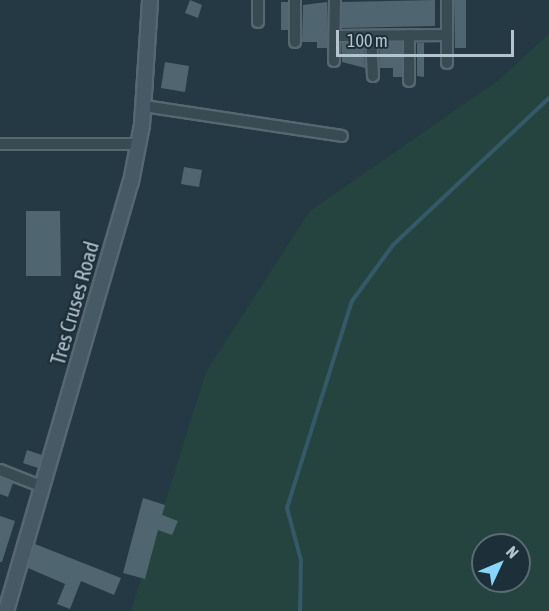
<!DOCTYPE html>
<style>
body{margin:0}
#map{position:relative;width:549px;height:611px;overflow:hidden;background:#243943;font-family:"Asap Condensed",sans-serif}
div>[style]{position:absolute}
.green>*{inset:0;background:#26443f}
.stream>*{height:4px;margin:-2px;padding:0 2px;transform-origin:2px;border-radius:2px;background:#345969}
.building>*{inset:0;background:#4f6670}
.roads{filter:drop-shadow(2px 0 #566770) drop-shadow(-2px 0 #566770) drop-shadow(0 2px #566770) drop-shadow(0 -2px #566770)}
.minor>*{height:10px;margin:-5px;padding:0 5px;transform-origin:5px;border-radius:5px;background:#384a52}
.secondary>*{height:14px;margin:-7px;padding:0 7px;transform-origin:7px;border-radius:7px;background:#465a66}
span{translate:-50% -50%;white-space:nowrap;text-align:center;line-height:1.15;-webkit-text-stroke:5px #1d2f38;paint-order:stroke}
.street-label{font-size:21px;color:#b5c4cc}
.north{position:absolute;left:471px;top:533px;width:60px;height:60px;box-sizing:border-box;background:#1d2f38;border:2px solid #5a6b73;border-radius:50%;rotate:46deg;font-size:16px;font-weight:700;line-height:24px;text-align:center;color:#b5c4cc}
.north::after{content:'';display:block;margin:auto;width:21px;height:27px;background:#88d6ff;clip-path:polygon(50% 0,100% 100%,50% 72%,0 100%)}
.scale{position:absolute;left:336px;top:30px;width:178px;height:27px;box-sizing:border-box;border:3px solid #b5c4cc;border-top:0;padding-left:8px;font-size:18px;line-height:21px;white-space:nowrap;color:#b5c4cc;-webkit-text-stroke:4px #1d2f38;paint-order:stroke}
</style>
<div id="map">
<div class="green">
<div style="clip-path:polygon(evenodd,549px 34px,549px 611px,131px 611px,206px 372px,310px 211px,499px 80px,549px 34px,483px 545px,519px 545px,519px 581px,483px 581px,483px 545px)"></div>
</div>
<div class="stream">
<div style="left:300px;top:611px;width:51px;rotate:-88.9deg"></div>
<div style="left:301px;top:560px;width:54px;rotate:-105.1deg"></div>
<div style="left:287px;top:508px;width:217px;rotate:-72.6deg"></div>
<div style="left:352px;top:301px;width:69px;rotate:-53.8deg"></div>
<div style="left:393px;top:245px;width:214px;rotate:-43.3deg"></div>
</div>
<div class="building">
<div style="clip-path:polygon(190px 0,202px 5px,198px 18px,185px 13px)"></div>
<div style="clip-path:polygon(435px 0,435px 26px,342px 28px,342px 2px)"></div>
<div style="clip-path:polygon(454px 0,466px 0,466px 48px,455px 48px)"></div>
<div style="clip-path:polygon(281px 2px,288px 2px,288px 30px,281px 30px)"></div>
<div style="clip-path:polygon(327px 2px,327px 48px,317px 48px,317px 42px,302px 42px,303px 5px)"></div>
<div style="clip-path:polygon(342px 43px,364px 43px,365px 68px,342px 62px)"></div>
<div style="clip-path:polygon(379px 43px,402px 43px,402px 77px,393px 77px,393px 68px,380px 68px)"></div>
<div style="clip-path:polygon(417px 43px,424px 43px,424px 77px,417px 76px)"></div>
<div style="clip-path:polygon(165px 62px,189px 66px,185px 92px,161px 88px)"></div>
<div style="clip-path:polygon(184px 167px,202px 170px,199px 187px,181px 184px)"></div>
<div style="clip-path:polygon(26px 211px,60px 211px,61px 276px,26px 276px)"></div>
<div style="clip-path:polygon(27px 450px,42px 455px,38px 468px,23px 463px)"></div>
<div style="clip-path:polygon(0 478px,13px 483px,8px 497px,0 494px)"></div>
<div style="clip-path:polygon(143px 498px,165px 505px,162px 515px,178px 521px,172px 535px,158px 530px,145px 579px,123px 573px)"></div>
<div style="clip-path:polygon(0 516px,15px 521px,2px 562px,0 562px)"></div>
<div style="clip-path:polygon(35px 544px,121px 578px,114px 595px,81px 581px,70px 609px,57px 604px,65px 584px,28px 568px)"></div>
</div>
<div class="roads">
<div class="minor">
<div style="left:258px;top:22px;width:22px;rotate:-90deg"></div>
<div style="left:335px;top:36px;width:112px;rotate:-0.5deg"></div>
<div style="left:371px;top:36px;width:40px;rotate:87.1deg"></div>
<div style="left:295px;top:42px;width:42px;rotate:-90deg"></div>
<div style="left:334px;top:61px;width:61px;rotate:-89.1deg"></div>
<div style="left:447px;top:63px;width:63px;rotate:-90deg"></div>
<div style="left:409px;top:81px;width:46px;rotate:-90deg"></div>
<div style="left:144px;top:106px;width:200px;rotate:8.6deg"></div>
<div style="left:0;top:144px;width:139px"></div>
<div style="left:0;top:470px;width:46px;rotate:21.6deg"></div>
</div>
<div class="secondary">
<div style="left:6px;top:611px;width:447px;rotate:-73.8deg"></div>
<div style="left:131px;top:182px;width:58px;rotate:-79.1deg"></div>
<div style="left:142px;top:125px;width:125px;rotate:-86.3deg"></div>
</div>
</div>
<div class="street-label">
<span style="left:74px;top:303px;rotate:-74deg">Tres Cruses Road</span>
</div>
<div class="north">N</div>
<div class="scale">100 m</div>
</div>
